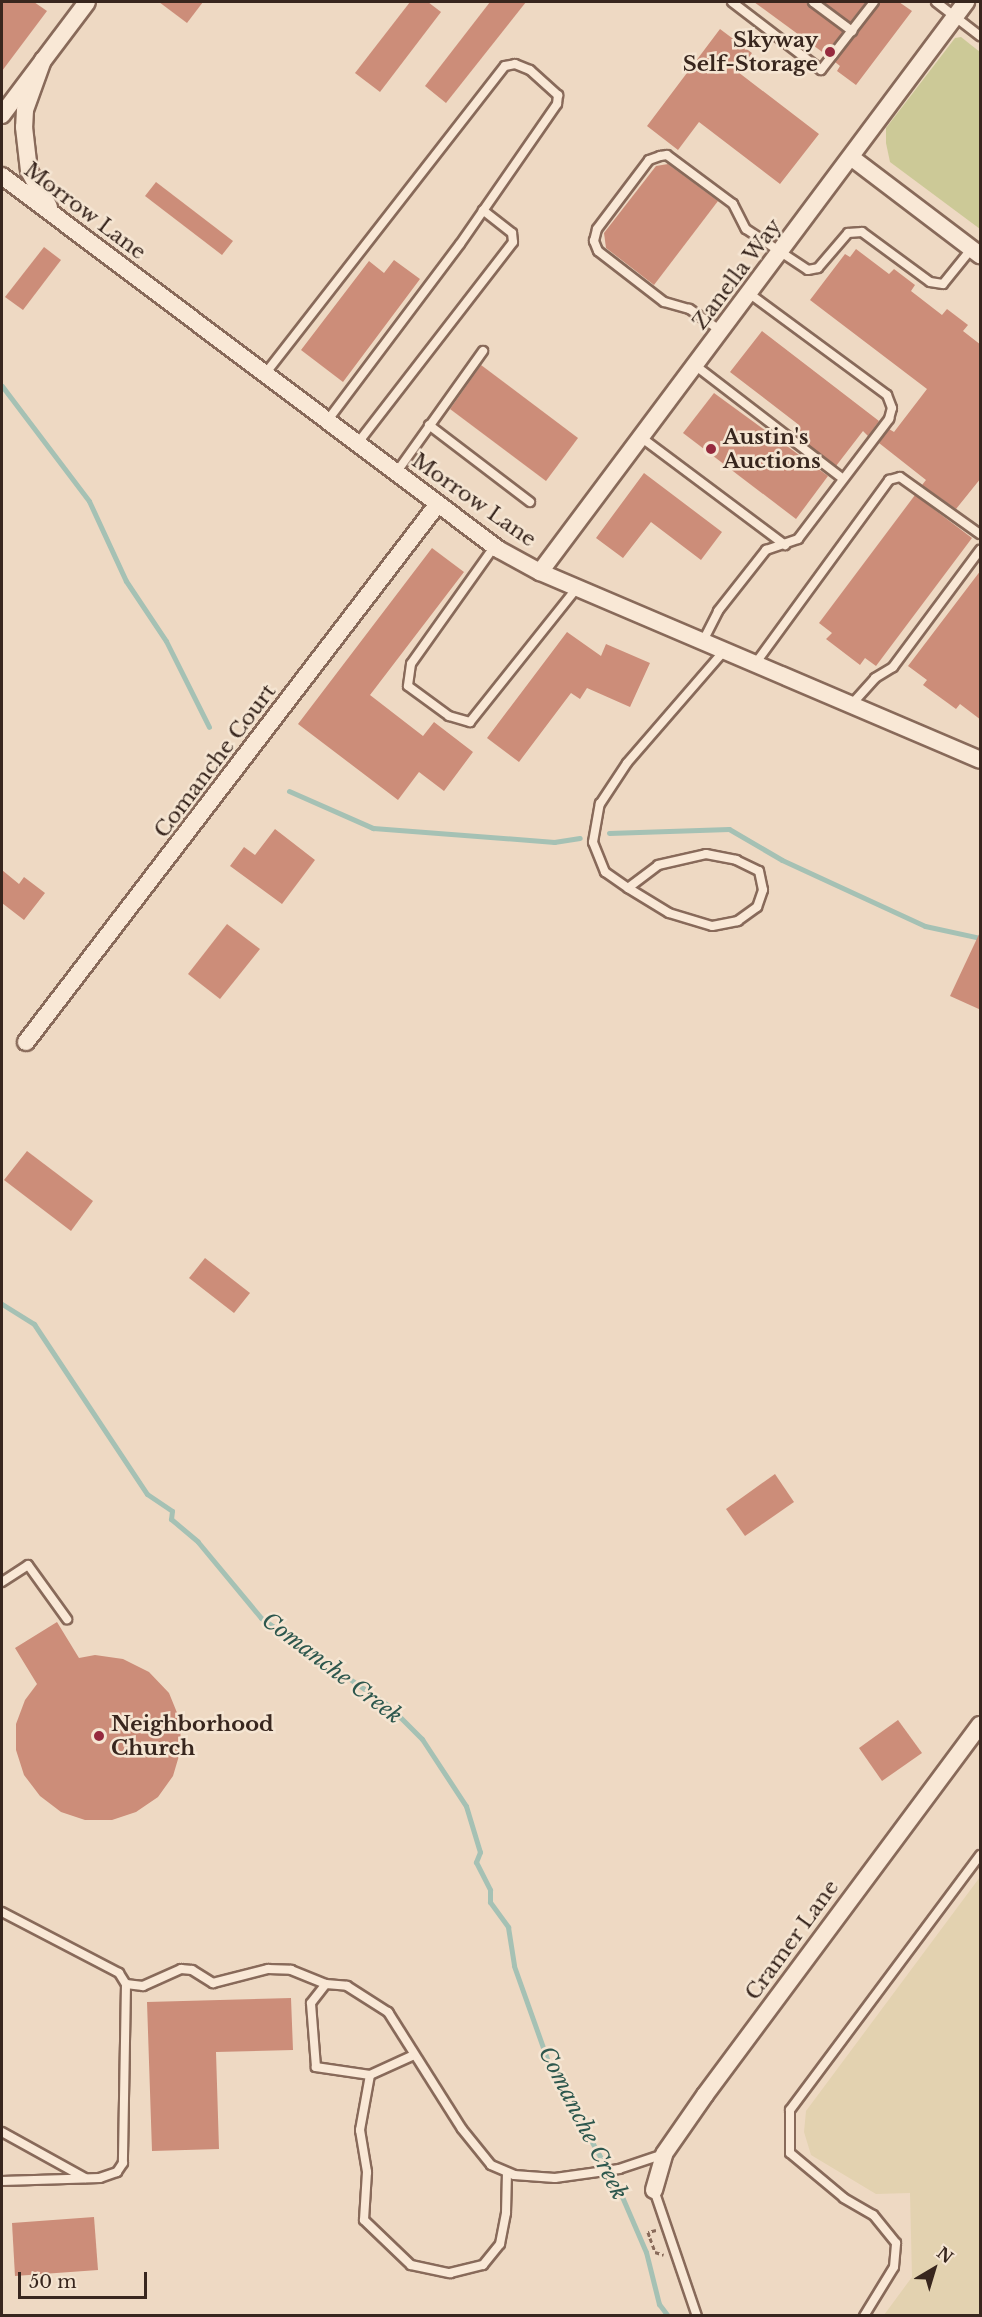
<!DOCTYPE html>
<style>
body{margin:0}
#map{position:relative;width:982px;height:2317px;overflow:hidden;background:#eed9c3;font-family:"Libre Baskerville",serif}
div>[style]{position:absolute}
.farmland>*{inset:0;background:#e3d2b0}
.green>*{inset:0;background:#ccc997}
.stream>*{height:5px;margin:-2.5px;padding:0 2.5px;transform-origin:2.5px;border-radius:2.5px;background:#a5c1b4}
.building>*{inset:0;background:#cc8d79}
.path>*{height:3px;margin-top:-1.5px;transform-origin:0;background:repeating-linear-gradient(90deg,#886a5a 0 4.5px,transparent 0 7.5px)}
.roads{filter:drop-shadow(2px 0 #886a5a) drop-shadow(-2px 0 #886a5a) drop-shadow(0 2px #886a5a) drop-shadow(0 -2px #886a5a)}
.service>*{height:8px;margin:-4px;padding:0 4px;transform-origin:4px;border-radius:4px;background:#f9e8d6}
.minor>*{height:16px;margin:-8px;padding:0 8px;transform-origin:8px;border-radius:8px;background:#f9e8d6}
.dots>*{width:16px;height:16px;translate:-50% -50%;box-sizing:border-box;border:3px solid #f5e5d2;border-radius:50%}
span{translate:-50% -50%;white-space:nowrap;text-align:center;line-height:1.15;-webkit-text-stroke:5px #f5e5d2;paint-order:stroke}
.poi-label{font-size:21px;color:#38261e;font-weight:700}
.right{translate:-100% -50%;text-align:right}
.left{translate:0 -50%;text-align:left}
.street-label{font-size:21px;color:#38261e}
.water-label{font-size:22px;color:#2d574d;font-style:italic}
.frame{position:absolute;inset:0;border:3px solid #38261e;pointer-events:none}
.north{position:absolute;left:904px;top:2239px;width:60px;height:60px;-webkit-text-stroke:4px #f5e5d2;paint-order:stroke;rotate:38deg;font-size:16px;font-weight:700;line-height:24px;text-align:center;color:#38261e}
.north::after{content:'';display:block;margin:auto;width:21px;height:27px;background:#38261e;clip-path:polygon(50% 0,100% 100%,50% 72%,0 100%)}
.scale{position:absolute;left:18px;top:2272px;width:129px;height:27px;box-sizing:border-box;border:3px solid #38261e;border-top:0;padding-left:8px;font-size:18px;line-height:21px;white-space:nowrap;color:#38261e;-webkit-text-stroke:4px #f5e5d2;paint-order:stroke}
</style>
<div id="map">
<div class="farmland">
<div style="clip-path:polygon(980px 1877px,980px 2315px,884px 2315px,912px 2277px,910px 2193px,876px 2194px,811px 2155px,804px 2132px,806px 2111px)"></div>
</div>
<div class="green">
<div style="clip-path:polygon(961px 37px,980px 52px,980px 229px,890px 162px,886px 143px,886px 128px,955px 38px)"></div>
</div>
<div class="stream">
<div style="left:2px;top:386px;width:144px;rotate:52.9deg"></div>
<div style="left:89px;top:501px;width:88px;rotate:65.2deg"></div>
<div style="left:126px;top:581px;width:72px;rotate:56.3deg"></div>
<div style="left:166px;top:641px;width:96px;rotate:63.4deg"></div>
<div style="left:289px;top:791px;width:92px;rotate:23.8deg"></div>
<div style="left:373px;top:828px;width:182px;rotate:4.4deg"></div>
<div style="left:554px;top:842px;width:26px;rotate:-9deg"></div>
<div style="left:609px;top:833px;width:120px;rotate:-1.9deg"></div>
<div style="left:729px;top:829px;width:61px;rotate:30.3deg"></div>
<div style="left:782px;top:860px;width:157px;rotate:24.8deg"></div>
<div style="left:925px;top:926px;width:56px;rotate:12.3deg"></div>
<div style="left:2px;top:1304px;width:38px;rotate:32deg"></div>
<div style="left:34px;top:1324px;width:204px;rotate:56.4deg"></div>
<div style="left:147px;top:1494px;width:30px;rotate:34deg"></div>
<div style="left:172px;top:1511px;width:8px;rotate:97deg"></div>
<div style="left:171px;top:1519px;width:35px;rotate:40deg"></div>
<div style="left:198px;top:1542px;width:99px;rotate:50.3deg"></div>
<div style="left:261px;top:1618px;width:155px;rotate:34.5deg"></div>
<div style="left:389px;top:1706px;width:47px;rotate:45deg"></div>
<div style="left:422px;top:1739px;width:80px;rotate:56.7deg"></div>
<div style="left:466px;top:1806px;width:48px;rotate:73.1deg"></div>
<div style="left:480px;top:1852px;width:11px;rotate:112deg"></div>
<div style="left:476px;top:1862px;width:31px;rotate:63deg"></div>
<div style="left:490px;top:1890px;width:12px;rotate:90deg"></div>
<div style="left:490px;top:1902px;width:31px;rotate:54deg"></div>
<div style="left:508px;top:1927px;width:39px;rotate:81deg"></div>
<div style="left:514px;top:1966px;width:107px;rotate:70.4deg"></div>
<div style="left:550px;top:2067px;width:143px;rotate:60.8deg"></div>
<div style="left:620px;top:2192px;width:65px;rotate:66.6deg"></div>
<div style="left:646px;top:2252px;width:54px;rotate:76deg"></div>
<div style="left:659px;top:2304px;width:15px;rotate:53deg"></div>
</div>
<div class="building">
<div style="clip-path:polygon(2px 2px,34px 2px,47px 11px,2px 71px)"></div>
<div style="clip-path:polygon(159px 2px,203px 2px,187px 23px)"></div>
<div style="clip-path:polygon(410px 2px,428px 2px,441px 12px,380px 92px,355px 73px)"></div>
<div style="clip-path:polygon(490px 2px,526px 2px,446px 103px,425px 86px)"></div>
<div style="clip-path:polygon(754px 2px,807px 2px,843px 32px,825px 54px)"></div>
<div style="clip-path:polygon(823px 2px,866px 2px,850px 22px)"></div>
<div style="clip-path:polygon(880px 2px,899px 2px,912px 11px,856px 85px,837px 71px,840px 66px,835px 62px)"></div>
<div style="clip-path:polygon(720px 29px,752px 53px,738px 72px,819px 134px,780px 184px,699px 122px,678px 150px,647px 126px)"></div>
<div style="clip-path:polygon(668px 164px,718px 201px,654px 285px,606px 248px,604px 233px,656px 166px)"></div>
<div style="clip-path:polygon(156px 182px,233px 241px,222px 255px,145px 196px)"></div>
<div style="clip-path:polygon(44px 247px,61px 260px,23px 310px,5px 297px)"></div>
<div style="clip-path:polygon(856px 249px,889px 274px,894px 269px,915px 285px,911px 291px,942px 315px,947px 309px,968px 325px,963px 331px,981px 345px,981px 478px,956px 509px,922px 485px,926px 480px,879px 443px,889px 429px,894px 432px,927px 389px,810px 300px,845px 254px,850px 257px)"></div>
<div style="clip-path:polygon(394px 260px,420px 279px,343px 382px,301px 350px,369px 261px,384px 273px)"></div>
<div style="clip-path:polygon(762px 331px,879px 421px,868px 436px,863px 431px,836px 466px,793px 433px,799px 425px,730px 372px)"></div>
<div style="clip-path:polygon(481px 365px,578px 438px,546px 481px,450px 409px)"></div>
<div style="clip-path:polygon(714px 393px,828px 476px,796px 519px,683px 433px)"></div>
<div style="clip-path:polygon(644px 473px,722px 532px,701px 560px,651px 522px,623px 558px,596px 538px)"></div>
<div style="clip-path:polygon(915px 495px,972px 538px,876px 666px,865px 658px,860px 665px,826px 639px,832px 633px,819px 623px)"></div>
<div style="clip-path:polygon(432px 548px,464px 572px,370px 695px,423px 736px,434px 722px,473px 752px,444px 791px,419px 772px,398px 800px,298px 724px)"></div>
<div style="clip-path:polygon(981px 570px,981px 720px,960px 704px,956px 709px,923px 685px,927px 680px,908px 666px)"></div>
<div style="clip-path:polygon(567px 632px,601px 656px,606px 644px,650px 663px,630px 707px,587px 688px,580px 699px,571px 693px,519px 762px,487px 738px)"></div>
<div style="clip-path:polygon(275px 829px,315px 860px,282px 904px,230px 866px,244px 847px,255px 855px)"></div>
<div style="clip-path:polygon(2px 870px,19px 884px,24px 877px,45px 893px,24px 920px,2px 903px)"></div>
<div style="clip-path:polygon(227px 924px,260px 949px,220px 999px,188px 974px)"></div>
<div style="clip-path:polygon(981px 930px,981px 1010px,950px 996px)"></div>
<div style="clip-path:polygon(27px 1151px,93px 1201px,71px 1231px,4px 1180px)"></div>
<div style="clip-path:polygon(205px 1258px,250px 1293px,234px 1313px,189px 1278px)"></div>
<div style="clip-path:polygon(775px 1474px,794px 1502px,745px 1536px,726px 1509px)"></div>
<div style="clip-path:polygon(57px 1622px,79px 1658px,95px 1655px,123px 1659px,149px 1672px,169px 1693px,180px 1720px,181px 1749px,173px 1776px,158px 1797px,136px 1812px,112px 1820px,85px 1820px,61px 1812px,40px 1796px,24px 1775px,16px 1750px,16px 1724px,25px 1700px,37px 1684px,15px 1648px)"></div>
<div style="clip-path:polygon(898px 1720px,922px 1753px,882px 1781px,859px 1748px)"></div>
<div style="clip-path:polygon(291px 1998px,293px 2050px,216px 2052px,219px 2149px,152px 2151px,147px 2002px)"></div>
<div style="clip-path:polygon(94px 2217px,98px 2270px,15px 2276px,12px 2223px)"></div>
</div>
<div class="path">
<div style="left:656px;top:2230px;width:8px;rotate:166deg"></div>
<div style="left:648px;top:2232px;width:6px;rotate:72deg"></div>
<div style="left:650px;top:2238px;width:15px;rotate:70deg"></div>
<div style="left:655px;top:2252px;width:9px;rotate:18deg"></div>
</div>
<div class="roads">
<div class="service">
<div style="left:732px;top:2px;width:112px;rotate:37.4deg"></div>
<div style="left:821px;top:70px;width:86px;rotate:-52.1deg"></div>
<div style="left:813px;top:2px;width:49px;rotate:36.6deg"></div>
<div style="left:936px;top:2px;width:56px;rotate:37.7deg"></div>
<div style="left:721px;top:331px;width:39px;rotate:-145deg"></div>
<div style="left:689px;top:309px;width:26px;rotate:-164deg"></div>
<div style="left:664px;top:302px;width:83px;rotate:-142.3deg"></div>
<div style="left:598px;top:251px;width:11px;rotate:-112deg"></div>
<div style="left:594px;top:241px;width:12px;rotate:-76deg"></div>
<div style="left:597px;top:229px;width:86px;rotate:-53deg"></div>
<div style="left:649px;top:160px;width:12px;rotate:-20deg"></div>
<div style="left:660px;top:156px;width:7px;rotate:-8deg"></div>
<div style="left:667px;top:155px;width:82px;rotate:36.6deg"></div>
<div style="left:733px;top:204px;width:28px;rotate:63deg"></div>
<div style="left:746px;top:229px;width:74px;rotate:33.5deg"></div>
<div style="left:808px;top:270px;width:10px;rotate:-11deg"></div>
<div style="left:818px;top:268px;width:46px;rotate:-49.4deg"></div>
<div style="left:848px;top:233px;width:14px;rotate:-4deg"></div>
<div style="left:862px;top:232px;width:84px;rotate:36.3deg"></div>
<div style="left:930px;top:282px;width:13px;rotate:9deg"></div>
<div style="left:943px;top:284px;width:46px;rotate:-51.1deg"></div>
<div style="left:696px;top:366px;width:185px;rotate:37.5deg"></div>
<div style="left:265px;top:374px;width:390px;rotate:-52.1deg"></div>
<div style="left:505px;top:66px;width:10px;rotate:-11deg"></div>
<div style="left:515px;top:64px;width:16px;rotate:22deg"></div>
<div style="left:530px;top:70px;width:38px;rotate:42deg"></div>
<div style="left:558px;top:95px;width:9px;rotate:96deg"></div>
<div style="left:557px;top:104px;width:170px;rotate:124.7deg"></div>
<div style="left:460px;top:244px;width:221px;rotate:126.9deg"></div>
<div style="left:429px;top:425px;width:127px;rotate:37.3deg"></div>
<div style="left:642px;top:438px;width:179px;rotate:36.8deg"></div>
<div style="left:357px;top:444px;width:255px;rotate:-52.3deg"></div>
<div style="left:513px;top:242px;width:9px;rotate:-96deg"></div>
<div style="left:512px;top:233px;width:37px;rotate:-142deg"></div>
<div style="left:396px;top:473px;width:150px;rotate:-54.5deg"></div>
<div style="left:494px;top:547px;width:143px;rotate:125.4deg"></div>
<div style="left:411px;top:664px;width:22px;rotate:98deg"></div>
<div style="left:408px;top:686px;width:51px;rotate:36.2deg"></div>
<div style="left:449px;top:716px;width:22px;rotate:16deg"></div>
<div style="left:470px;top:722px;width:171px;rotate:-51.4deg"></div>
<div style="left:703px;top:641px;width:34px;rotate:-63deg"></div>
<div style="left:718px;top:611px;width:78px;rotate:-51.8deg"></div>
<div style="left:766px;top:550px;width:34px;rotate:-19deg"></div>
<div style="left:798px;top:539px;width:151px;rotate:-52.8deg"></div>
<div style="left:889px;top:419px;width:11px;rotate:-75deg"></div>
<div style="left:892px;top:408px;width:14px;rotate:-111deg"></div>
<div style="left:887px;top:395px;width:170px;rotate:-143.6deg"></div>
<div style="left:755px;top:664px;width:228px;rotate:-53.9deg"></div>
<div style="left:889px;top:480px;width:11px;rotate:-15deg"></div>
<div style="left:900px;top:477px;width:98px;rotate:35.5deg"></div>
<div style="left:851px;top:705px;width:36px;rotate:-48deg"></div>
<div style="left:875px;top:678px;width:21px;rotate:-31deg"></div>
<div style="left:893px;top:667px;width:146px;rotate:-53.4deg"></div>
<div style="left:628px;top:888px;width:38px;rotate:-37deg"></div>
<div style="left:658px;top:865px;width:49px;rotate:-12.9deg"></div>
<div style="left:706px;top:854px;width:31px;rotate:11deg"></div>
<div style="left:736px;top:860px;width:25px;rotate:26deg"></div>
<div style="left:759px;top:871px;width:19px;rotate:78deg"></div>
<div style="left:763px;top:890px;width:18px;rotate:109deg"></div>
<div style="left:757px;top:907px;width:24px;rotate:144deg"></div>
<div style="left:738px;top:921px;width:26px;rotate:169deg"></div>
<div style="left:712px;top:926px;width:45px;rotate:-163.2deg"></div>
<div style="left:669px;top:913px;width:48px;rotate:-148.6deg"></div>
<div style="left:628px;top:888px;width:28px;rotate:-145deg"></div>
<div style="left:605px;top:872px;width:32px;rotate:-112deg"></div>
<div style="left:593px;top:842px;width:39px;rotate:-80deg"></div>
<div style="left:600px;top:804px;width:49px;rotate:-56.6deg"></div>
<div style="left:627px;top:763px;width:148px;rotate:-49.1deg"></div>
<div style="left:2px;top:1582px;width:31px;rotate:-33deg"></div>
<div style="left:28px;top:1565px;width:67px;rotate:54.2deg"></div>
<div style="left:2px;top:1912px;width:132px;rotate:27.5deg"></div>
<div style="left:119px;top:1973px;width:13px;rotate:58deg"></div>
<div style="left:126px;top:1984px;width:179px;rotate:91deg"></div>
<div style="left:123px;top:2163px;width:11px;rotate:124deg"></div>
<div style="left:117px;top:2172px;width:18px;rotate:161deg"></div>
<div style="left:100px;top:2178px;width:98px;rotate:178.2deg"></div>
<div style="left:126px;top:1984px;width:17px;rotate:7deg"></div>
<div style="left:143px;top:1986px;width:42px;rotate:-24.1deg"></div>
<div style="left:181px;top:1969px;width:11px;rotate:5deg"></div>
<div style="left:192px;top:1970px;width:25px;rotate:32deg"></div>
<div style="left:213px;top:1983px;width:57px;rotate:-14.3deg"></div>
<div style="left:268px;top:1969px;width:23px;rotate:2deg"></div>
<div style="left:291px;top:1970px;width:38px;rotate:22deg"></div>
<div style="left:414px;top:2055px;width:48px;rotate:155.6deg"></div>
<div style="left:370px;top:2075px;width:55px;rotate:-171.6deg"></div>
<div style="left:316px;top:2067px;width:64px;rotate:-94.5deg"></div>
<div style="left:311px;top:2003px;width:24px;rotate:-52deg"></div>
<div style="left:326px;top:1984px;width:21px;rotate:5deg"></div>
<div style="left:347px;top:1986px;width:49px;rotate:32.4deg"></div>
<div style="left:388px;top:2012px;width:138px;rotate:57.7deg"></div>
<div style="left:462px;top:2129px;width:46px;rotate:51.1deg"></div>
<div style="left:491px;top:2165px;width:25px;rotate:23deg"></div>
<div style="left:514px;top:2175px;width:41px;rotate:4.2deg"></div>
<div style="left:555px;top:2178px;width:65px;rotate:-8deg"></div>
<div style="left:619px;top:2169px;width:47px;rotate:-18.4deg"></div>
<div style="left:370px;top:2075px;width:56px;rotate:100.3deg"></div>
<div style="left:360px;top:2130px;width:43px;rotate:80.5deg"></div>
<div style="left:367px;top:2172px;width:48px;rotate:93.6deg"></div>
<div style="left:364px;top:2220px;width:65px;rotate:43.8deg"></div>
<div style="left:411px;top:2265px;width:40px;rotate:12deg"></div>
<div style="left:450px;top:2273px;width:34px;rotate:-14deg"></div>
<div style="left:483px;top:2265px;width:27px;rotate:-51deg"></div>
<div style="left:500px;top:2244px;width:32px;rotate:-79deg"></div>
<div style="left:506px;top:2213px;width:40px;rotate:-88.6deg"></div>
<div style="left:2px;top:2132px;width:95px;rotate:29deg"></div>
<div style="left:654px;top:2190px;width:133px;rotate:71.2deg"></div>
<div style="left:864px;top:2316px;width:57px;rotate:-58.5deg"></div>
<div style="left:894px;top:2267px;width:24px;rotate:-85deg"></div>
<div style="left:896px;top:2243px;width:36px;rotate:-129deg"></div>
<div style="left:873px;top:2215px;width:34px;rotate:-150deg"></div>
<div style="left:844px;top:2198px;width:70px;rotate:-140.2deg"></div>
<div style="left:790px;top:2153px;width:43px;rotate:-90deg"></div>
<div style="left:790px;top:2110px;width:318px;rotate:-53.3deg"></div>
</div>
<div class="minor">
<div style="left:43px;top:60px;width:53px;rotate:109.8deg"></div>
<div style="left:25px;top:110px;width:17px;rotate:93deg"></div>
<div style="left:24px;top:127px;width:44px;rotate:83.5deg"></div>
<div style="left:29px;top:171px;width:41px;rotate:60.9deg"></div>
<div style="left:2px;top:115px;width:141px;rotate:-53deg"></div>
<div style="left:852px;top:158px;width:161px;rotate:37.2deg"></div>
<div style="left:2px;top:176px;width:621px;rotate:36.94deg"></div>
<div style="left:498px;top:549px;width:48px;rotate:28.7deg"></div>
<div style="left:540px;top:572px;width:478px;rotate:23.1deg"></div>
<div style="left:540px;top:572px;width:712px;rotate:-53.23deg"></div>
<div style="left:26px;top:1042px;width:676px;rotate:-52.57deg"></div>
<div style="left:654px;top:2190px;width:37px;rotate:-74deg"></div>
<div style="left:664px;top:2154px;width:72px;rotate:-55.2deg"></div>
<div style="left:705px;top:2095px;width:461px;rotate:-53.4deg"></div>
</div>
</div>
<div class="dots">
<div style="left:830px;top:52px;background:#962a3e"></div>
<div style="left:711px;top:449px;background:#962a3e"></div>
<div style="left:99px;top:1736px;background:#962a3e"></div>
</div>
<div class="poi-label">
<span class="right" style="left:818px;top:52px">Skyway<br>Self-Storage</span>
<span class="left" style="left:723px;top:449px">Austin's<br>Auctions</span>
<span class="left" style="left:111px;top:1736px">Neighborhood<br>Church</span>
</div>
<div class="street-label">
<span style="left:85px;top:211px;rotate:37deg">Morrow Lane</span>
<span style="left:737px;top:274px;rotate:-53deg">Zanella Way</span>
<span style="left:474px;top:500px;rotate:35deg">Morrow Lane</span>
<span style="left:215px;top:761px;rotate:-53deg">Comanche Court</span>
<span style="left:792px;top:1940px;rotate:-54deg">Cramer Lane</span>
</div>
<div class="water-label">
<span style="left:332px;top:1668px;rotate:37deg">Comanche Creek</span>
<span style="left:583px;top:2123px;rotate:63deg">Comanche Creek</span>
</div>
<div class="frame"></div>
<div class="north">N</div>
<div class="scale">50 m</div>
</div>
